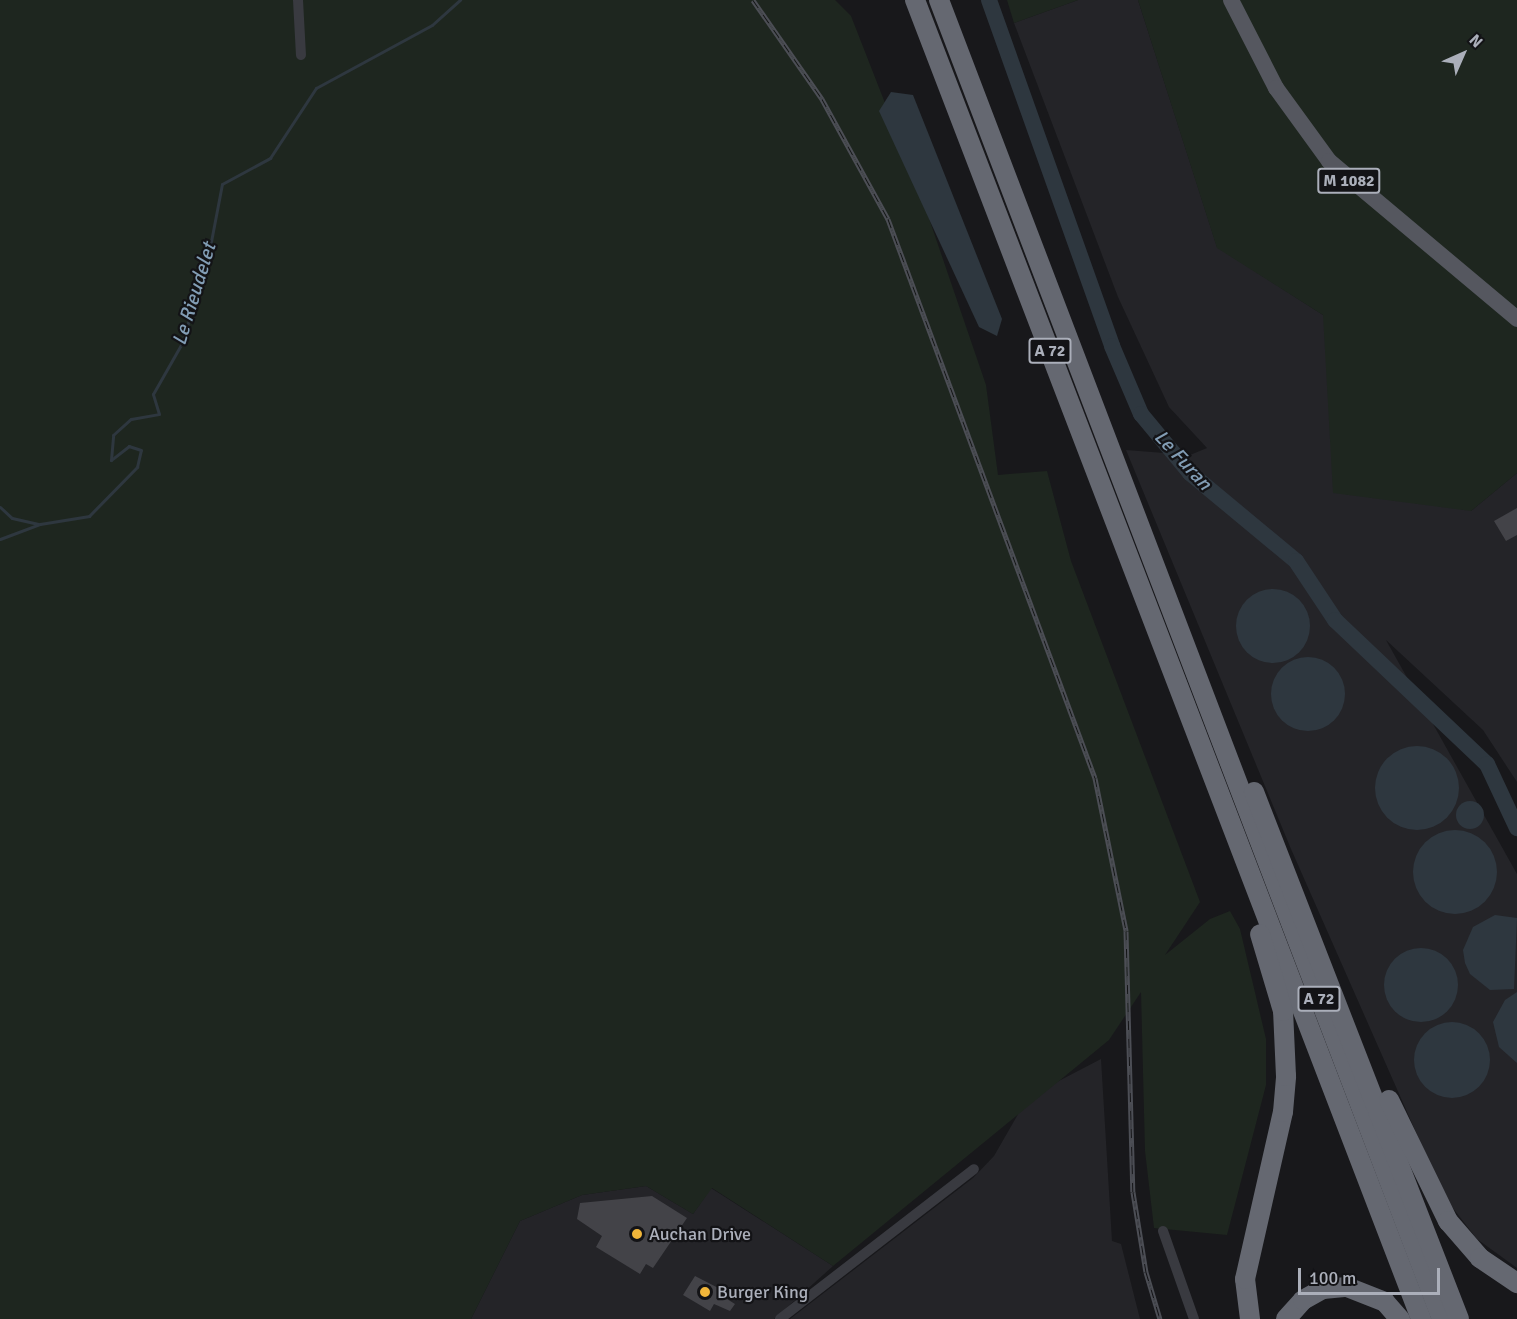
<!DOCTYPE html>
<style>
body{margin:0}
#map{position:relative;width:1517px;height:1319px;overflow:hidden;background:#18181b;font-family:Signika,sans-serif}
div>[style]{position:absolute}
.built>*{inset:0;background:#242428}
.green>*{inset:0;background:#1e261f}
.water>*{inset:0;background:#2e373f}
.round{border-radius:50%}
.stream>*{height:3px;margin:-1.5px;padding:0 1.5px;transform-origin:1.5px;border-radius:1.5px;background:#2e373f}
.river>*{height:16px;margin:-8px;padding:0 8px;transform-origin:8px;border-radius:8px;background:#2e373f}
.building>*{inset:0;background:#434348}
.minor>*{height:10px;margin:-5px;padding:0 5px;transform-origin:5px;border-radius:5px;background:#393a40}
.primary>*{height:16px;margin:-8px;padding:0 8px;transform-origin:8px;border-radius:8px;background:#55575f}
.motorway>*{height:20px;margin:-10px;padding:0 10px;transform-origin:10px;border-radius:10px;background:#656871}
.rail>*{height:5px;margin-top:-2.5px;transform-origin:0;background:repeating-linear-gradient(90deg,#131316 0 9px,#4c4e55 0 18px);box-sizing:border-box;border-block:2px solid #4c4e55}
.dots>*{width:16px;height:16px;translate:-50% -50%;box-sizing:border-box;border:3px solid #131316;border-radius:50%}
span{translate:-50% -50%;white-space:nowrap;text-align:center;line-height:1.15;-webkit-text-stroke:4.5px #131316;paint-order:stroke}
.shield-label span{padding:2px 4px;background:#131316;border:2px solid;border-radius:4px;-webkit-text-stroke-width:0}
.shield-label{font-size:16px;color:#abafba;font-weight:700}
.poi-label{font-size:18px;color:#abafba}
.left{translate:0 -50%;text-align:left}
.water-label{font-size:20px;color:#829db5;font-style:italic}
.north{position:absolute;left:1433px;top:24px;width:60px;height:60px;-webkit-text-stroke:4px #131316;paint-order:stroke;rotate:45deg;font-size:16px;font-weight:700;line-height:24px;text-align:center;color:#abafba}
.north::after{content:'';display:block;margin:auto;width:21px;height:27px;background:#abafba;clip-path:polygon(50% 0,100% 100%,50% 72%,0 100%)}
.scale{position:absolute;left:1298px;top:1268px;width:142px;height:27px;box-sizing:border-box;border:3px solid #abafba;border-top:0;padding-left:8px;font-size:18px;line-height:21px;white-space:nowrap;color:#abafba;-webkit-text-stroke:4px #131316;paint-order:stroke}
</style>
<div id="map">
<div class="built">
<div style="clip-path:polygon(1078px 0,1138px 0,1217px 247px,1323px 315px,1471px 511px,1517px 473px,1517px 782px,1483px 730px,1386px 640px,1517px 874px,1517px 1268px,1477px 1239px,1445px 1198px,1291px 849px,1126px 450px,1190px 455px,1207px 448px,1169px 407px,1118px 297px,1014px 23px)"></div>
<div style="clip-path:polygon(1101px 1059px,1112px 1241px,1121px 1244px,1140px 1319px,790px 1319px,973px 1178px,994px 1156px,1028px 1097px)"></div>
<div style="clip-path:polygon(646px 1186px,693px 1214px,711px 1188px,833px 1266px,774px 1319px,471px 1319px,520px 1221px,582px 1195px)"></div>
</div>
<div class="green">
<div style="clip-path:polygon(0 0,835px 0,851px 16px,921px 195px,986px 385px,998px 475px,1047px 471px,1071px 561px,1200px 902px,1165px 955px,1210px 919px,1230px 911px,1240px 929px,1266px 1039px,1266px 1085px,1227px 1235px,1154px 1228px,1145px 1151px,1141px 992px,1109px 1040px,833px 1266px,712px 1188px,693px 1214px,646px 1186px,582px 1195px,520px 1221px,471px 1319px,0 1319px)"></div>
<div style="clip-path:polygon(1007px 0,1078px 0,1014px 23px)"></div>
<div style="clip-path:polygon(1138px 0,1517px 0,1517px 473px,1471px 511px,1333px 493px,1323px 315px,1217px 248px)"></div>
</div>
<div class="water">
<div style="clip-path:polygon(891px 92px,913px 95px,1002px 319px,997px 336px,979px 327px,879px 111px)"></div>
<div class="round" style="left:1236px;top:589px;width:74px;height:74px"></div>
<div class="round" style="left:1271px;top:657px;width:74px;height:74px"></div>
<div class="round" style="left:1375px;top:746px;width:84px;height:84px"></div>
<div class="round" style="left:1456px;top:801px;width:28px;height:28px"></div>
<div class="round" style="left:1413px;top:830px;width:84px;height:84px"></div>
<div style="clip-path:polygon(1495px 915px,1517px 918px,1514px 989px,1490px 990px,1470px 974px,1465px 963px,1463px 950px,1473px 927px)"></div>
<div class="round" style="left:1384px;top:948px;width:74px;height:74px"></div>
<div style="clip-path:polygon(1517px 992px,1517px 1063px,1499px 1047px,1493px 1022px,1505px 1000px)"></div>
<div class="round" style="left:1414px;top:1022px;width:76px;height:76px"></div>
</div>
<div class="stream">
<div style="left:0;top:507px;width:16px;rotate:43deg"></div>
<div style="left:12px;top:518px;width:27px;rotate:13deg"></div>
<div style="left:0;top:539px;width:43px;rotate:-20.6deg"></div>
<div style="left:40px;top:524px;width:50px;rotate:-9.3deg"></div>
<div style="left:89px;top:516px;width:69px;rotate:-45.6deg"></div>
<div style="left:137px;top:467px;width:17px;rotate:-77deg"></div>
<div style="left:141px;top:450px;width:13px;rotate:-162deg"></div>
<div style="left:129px;top:446px;width:23px;rotate:142deg"></div>
<div style="left:111px;top:460px;width:25px;rotate:-85deg"></div>
<div style="left:113px;top:435px;width:24px;rotate:-42deg"></div>
<div style="left:131px;top:419px;width:28px;rotate:-10deg"></div>
<div style="left:159px;top:414px;width:21px;rotate:-107deg"></div>
<div style="left:153px;top:394px;width:59px;rotate:-60.4deg"></div>
<div style="left:182px;top:343px;width:95px;rotate:-73.5deg"></div>
<div style="left:209px;top:252px;width:69px;rotate:-79.2deg"></div>
<div style="left:222px;top:184px;width:55px;rotate:-28.4deg"></div>
<div style="left:270px;top:158px;width:84px;rotate:-56.7deg"></div>
<div style="left:316px;top:88px;width:132px;rotate:-28.5deg"></div>
<div style="left:432px;top:25px;width:38px;rotate:-42deg"></div>
</div>
<div class="river">
<div style="left:989px;top:0;width:367px;rotate:70.4deg"></div>
<div style="left:1112px;top:346px;width:74px;rotate:66.9deg"></div>
<div style="left:1141px;top:414px;width:77px;rotate:50.3deg"></div>
<div style="left:1190px;top:473px;width:138px;rotate:39.7deg"></div>
<div style="left:1296px;top:561px;width:71px;rotate:56.5deg"></div>
<div style="left:1335px;top:620px;width:209px;rotate:43.5deg"></div>
<div style="left:1487px;top:764px;width:71px;rotate:64.9deg"></div>
</div>
<div class="building">
<div style="clip-path:polygon(1517px 508px,1517px 535px,1506px 541px,1494px 521px)"></div>
<div style="clip-path:polygon(652px 1196px,687px 1218px,653px 1268px,646px 1264px,640px 1274px,596px 1247px,602px 1236px,577px 1219px,580px 1203px)"></div>
<div style="clip-path:polygon(695px 1276px,730px 1294px,727px 1299px,735px 1304px,730px 1311px,714px 1304px,710px 1311px,683px 1295px)"></div>
</div>
<div class="minor">
<div style="left:298px;top:0;width:55px;rotate:86.9deg"></div>
<div style="left:1163px;top:1231px;width:93px;rotate:70.6deg"></div>
<div style="left:780px;top:1319px;width:245px;rotate:-37.7deg"></div>
</div>
<div class="primary">
<div style="left:1231px;top:0;width:99px;rotate:62.9deg"></div>
<div style="left:1276px;top:88px;width:90px;rotate:54deg"></div>
<div style="left:1329px;top:161px;width:246px;rotate:40deg"></div>
</div>
<div class="motorway">
<div style="left:915px;top:0;width:1413px;rotate:69.01deg"></div>
<div style="left:939px;top:0;width:1412px;rotate:69.13deg"></div>
<div style="left:1254px;top:792px;width:565px;rotate:68.74deg"></div>
<div style="left:1389px;top:1100px;width:135px;rotate:64deg"></div>
<div style="left:1448px;top:1221px;width:49px;rotate:49.1deg"></div>
<div style="left:1480px;top:1258px;width:45px;rotate:34deg"></div>
<div style="left:1250px;top:1319px;width:40px;rotate:-97.1deg"></div>
<div style="left:1245px;top:1279px;width:171px;rotate:-77.2deg"></div>
<div style="left:1283px;top:1112px;width:36px;rotate:-85deg"></div>
<div style="left:1286px;top:1076px;width:65px;rotate:-92.6deg"></div>
<div style="left:1283px;top:1011px;width:80px;rotate:-106.6deg"></div>
<div style="left:1286px;top:1319px;width:25px;rotate:-48deg"></div>
<div style="left:1303px;top:1300px;width:23px;rotate:-29deg"></div>
<div style="left:1323px;top:1289px;width:24px;rotate:-5deg"></div>
<div style="left:1347px;top:1287px;width:41px;rotate:21.5deg"></div>
<div style="left:1385px;top:1302px;width:23px;rotate:49deg"></div>
</div>
<div class="rail">
<div style="left:753px;top:0;width:121px;rotate:55.1deg"></div>
<div style="left:822px;top:99px;width:137px;rotate:61.2deg"></div>
<div style="left:888px;top:219px;width:596px;rotate:69.68deg"></div>
<div style="left:1095px;top:778px;width:156px;rotate:78.5deg"></div>
<div style="left:1126px;top:931px;width:261px;rotate:88.5deg"></div>
<div style="left:1133px;top:1192px;width:81px;rotate:80.8deg"></div>
<div style="left:1146px;top:1272px;width:49px;rotate:73.4deg"></div>
</div>
<div class="dots">
<div style="left:637px;top:1234px;background:#f1b63a"></div>
<div style="left:705px;top:1292px;background:#f1b63a"></div>
</div>
<div class="shield-label">
<span style="left:1349px;top:181px">M 1082</span>
<span style="left:1050px;top:351px">A 72</span>
<span style="left:1319px;top:999px">A 72</span>
</div>
<div class="poi-label">
<span class="left" style="left:649px;top:1234px">Auchan Drive</span>
<span class="left" style="left:717px;top:1292px">Burger King</span>
</div>
<div class="water-label">
<span style="left:194px;top:294px;rotate:-73deg">Le Rieudelet</span>
<span style="left:1183px;top:460px;rotate:47deg">Le Furan</span>
</div>
<div class="north">N</div>
<div class="scale">100 m</div>
</div>
